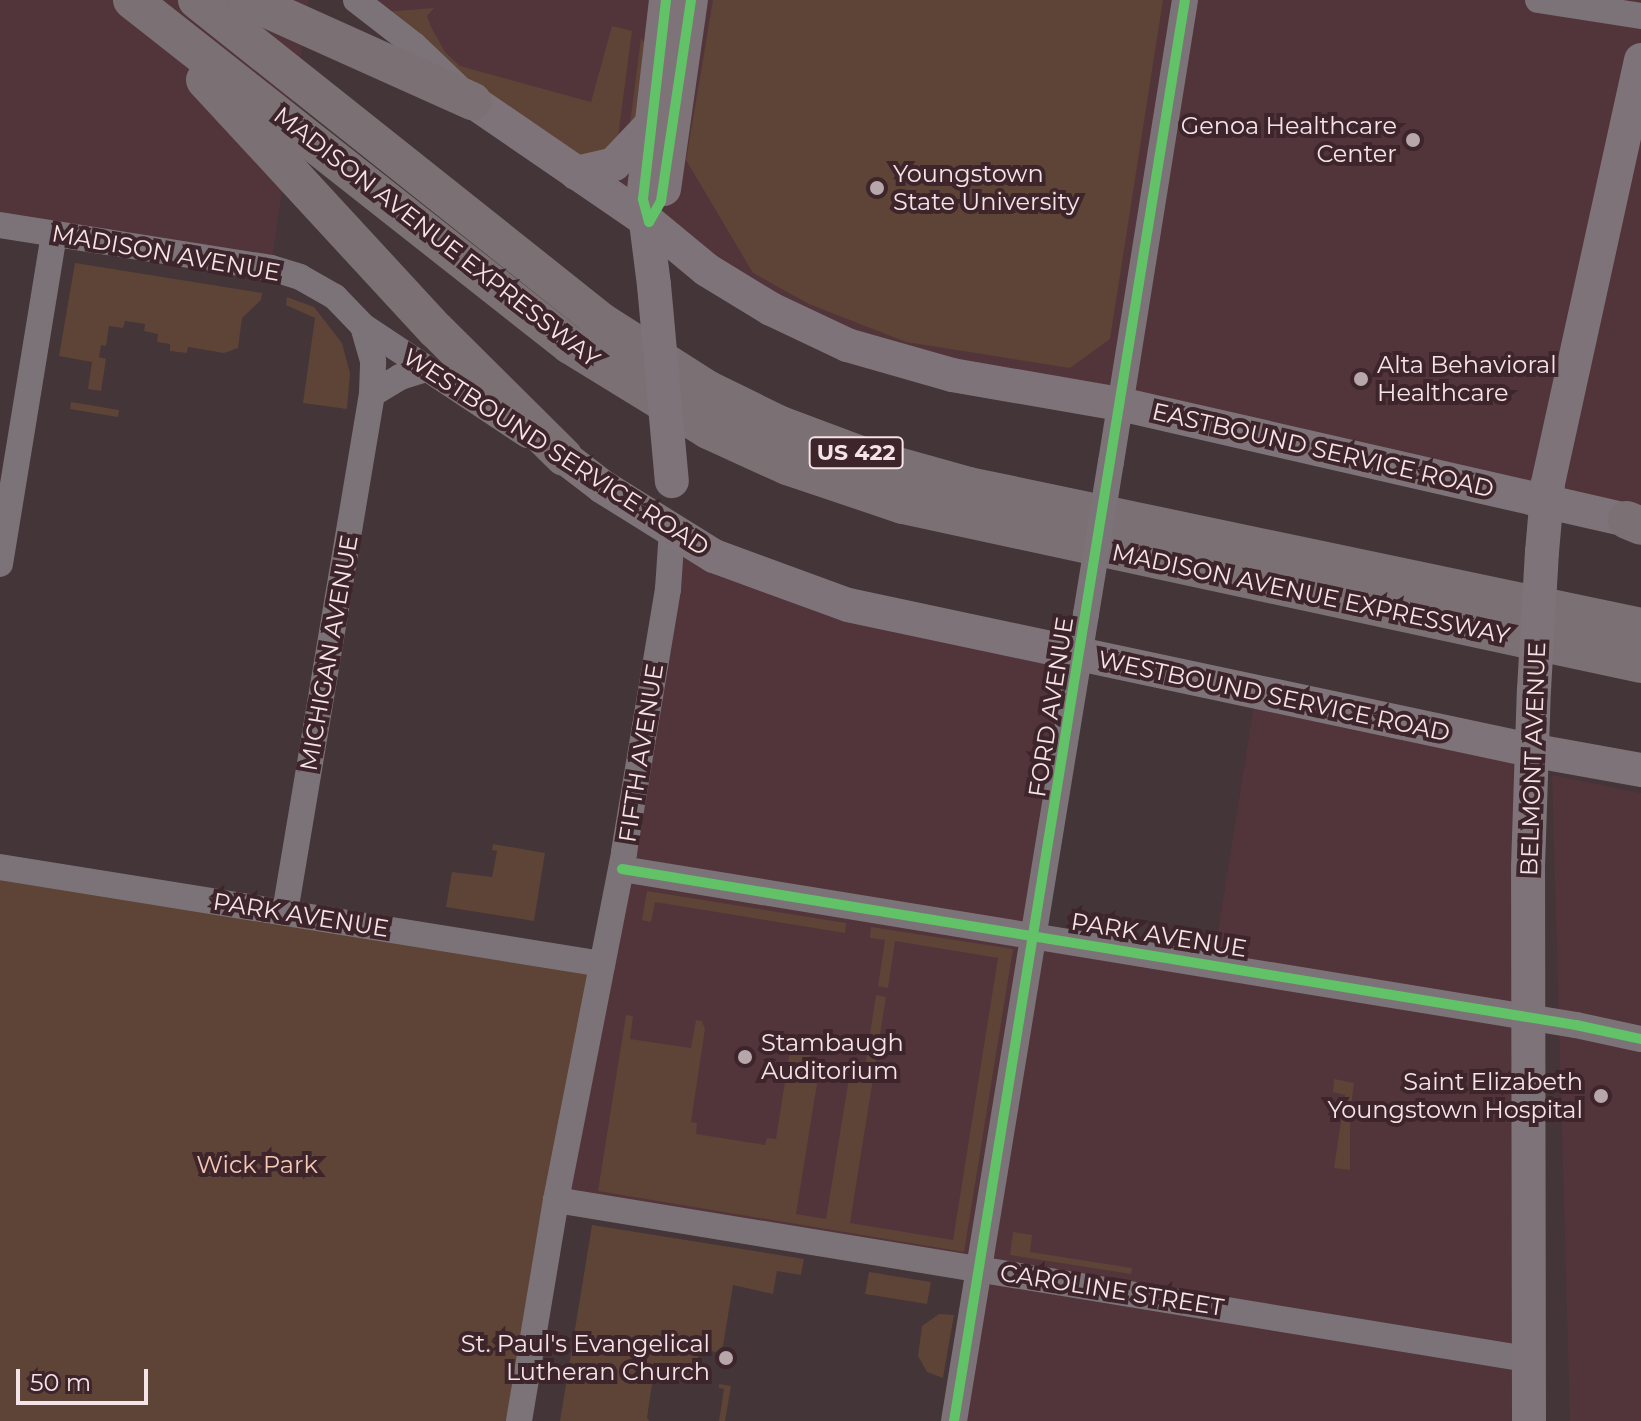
<!DOCTYPE html>
<style>
body{margin:0}
#map{position:relative;width:1641px;height:1421px;overflow:hidden;background:#433538;font-family:Montserrat,sans-serif}
div>[style]{position:absolute}
.built>*{inset:0;background:#52343b}
.green>*{inset:0;background:#5e4337}
.minor>*{height:26px;margin:-13px;padding:0 13px;transform-origin:13px;border-radius:13px;background:#7c7378}
.major>*{height:34px;margin:-17px;padding:0 17px;transform-origin:17px;border-radius:17px;background:#7e7378}
.highway>*{height:38px;margin:-19px;padding:0 19px;transform-origin:19px;border-radius:19px;background:#7b7074}
.minor-bridge>*{height:26px;margin:-13px;padding:0 13px;transform-origin:13px;border-radius:13px;background:#7c7378}
.major-bridge>*{height:34px;margin:-17px;padding:0 17px;transform-origin:17px;border-radius:17px;background:#7e7378}
.cycleway>*{height:10px;margin:-5px;padding:0 5px;transform-origin:5px;border-radius:5px;background:#61c268}
.dots>*{width:22px;height:22px;translate:-50% -50%;box-sizing:border-box;border:4px solid #3e252b;border-radius:50%}
span{translate:-50% -50%;white-space:nowrap;text-align:center;line-height:1.15;-webkit-text-stroke:8px #3e252b;paint-order:stroke}
.shield-label span{padding:2px 6px;background:#3e252b;border:2px solid;border-radius:6px;-webkit-text-stroke-width:0}
.shield-label{font-size:22px;color:#f5e4e7;font-weight:700}
.poi-label{font-size:24px;color:#f5e4e7}
.right{translate:-100% -50%;text-align:right}
.left{translate:0 -50%;text-align:left}
.street-label{font-size:24px;color:#f5e4e7}
.park-label{font-size:24px;color:#f5cab5}
.scale{position:absolute;left:16px;top:1369px;width:132px;height:36px;box-sizing:border-box;border:4px solid #f5e4e7;border-top:0;padding-left:10px;font-size:24px;line-height:28px;white-space:nowrap;color:#f5e4e7;-webkit-text-stroke:6px #3e252b;paint-order:stroke}
</style>
<div id="map">
<div class="built">
<div style="clip-path:polygon(0 0,309px 0,271px 268px,0 225px)"></div>
<div style="clip-path:polygon(356px 0,1641px 0,1641px 522px,809px 328px)"></div>
<div style="clip-path:polygon(672px 530px,714px 556px,1079px 655px,1034px 934px,1213px 964px,1256px 692px,1530px 750px,1529px 1421px,954px 1421px,979px 1268px,556px 1200px)"></div>
<div style="clip-path:polygon(1552px 775px,1641px 793px,1641px 1421px,1570px 1421px)"></div>
</div>
<div class="green">
<div style="clip-path:polygon(713px 0,1163px 0,1110px 339px,1070px 368px,906px 342px,809px 304px,753px 273px,686px 160px)"></div>
<div style="clip-path:polygon(434px 8px,427px 16px,431px 27px,445px 52px,460px 66px,591px 102px,612px 26px,632px 31px,616px 152px,586px 159px,553px 147px,383px 12px)"></div>
<div style="clip-path:polygon(641px 38px,650px 49px,639px 128px,628px 139px)"></div>
<div style="clip-path:polygon(75px 263px,262px 293px,261px 300px,242px 318px,238px 348px,224px 353px,188px 347px,187px 353px,170px 351px,170px 344px,157px 342px,158px 334px,144px 331px,145px 324px,125px 321px,123px 328px,109px 326px,106px 346px,101px 345px,99px 357px,106px 359px,101px 391px,88px 389px,92px 362px,59px 356px)"></div>
<div style="clip-path:polygon(287px 297px,314px 307px,342px 343px,350px 373px,347px 409px,303px 403px,315px 318px,286px 305px)"></div>
<div style="clip-path:polygon(71px 402px,119px 410px,118px 417px,70px 409px)"></div>
<div style="clip-path:polygon(493px 844px,545px 853px,534px 921px,446px 907px,452px 872px,492px 877px,497px 851px,492px 850px)"></div>
<div style="clip-path:polygon(0 867px,602px 964px,519px 1421px,0 1421px)"></div>
<div style="clip-path:polygon(647px 891px,846px 923px,845px 933px,655px 902px,651px 922px,642px 920px)"></div>
<div style="clip-path:polygon(871px 927px,1013px 949px,964px 1252px,598px 1191px,626px 1015px,633px 1016px,630px 1039px,691px 1048px,696px 1020px,702px 1021px,705px 1029px,691px 1122px,697px 1123px,696px 1134px,765px 1145px,767px 1138px,776px 1139px,792px 1037px,812px 1040px,809px 1063px,820px 1065px,796px 1214px,826px 1219px,850px 1072px,864px 1074px,876px 995px,886px 997px,850px 1223px,953px 1240px,998px 958px,895px 941px,888px 988px,878px 986px,885px 940px,870px 938px)"></div>
<div style="clip-path:polygon(1334px 1079px,1354px 1083px,1350px 1114px,1350px 1170px,1334px 1168px,1345px 1095px,1333px 1092px)"></div>
<div style="clip-path:polygon(592px 1225px,804px 1259px,801px 1275px,777px 1271px,773px 1294px,733px 1285px,723px 1346px,716px 1352px,699px 1349px,694px 1383px,657px 1377px,656px 1384px,652px 1384px,647px 1418px,650px 1421px,560px 1421px)"></div>
<div style="clip-path:polygon(1013px 1232px,1032px 1235px,1030px 1252px,1132px 1268px,1131px 1274px,1010px 1255px)"></div>
<div style="clip-path:polygon(869px 1272px,931px 1282px,927px 1304px,865px 1294px)"></div>
<div style="clip-path:polygon(939px 1314px,954px 1315px,943px 1378px,927px 1372px,918px 1356px,922px 1326px)"></div>
<div style="clip-path:polygon(719px 1384px,731px 1386px,725px 1421px,719px 1421px,724px 1389px,719px 1388px)"></div>
</div>
<div class="minor">
<div style="left:356px;top:0;width:73px;rotate:37.8deg"></div>
<div style="left:414px;top:45px;width:61px;rotate:43.7deg"></div>
<div style="left:1538px;top:0;width:104px;rotate:8.8deg"></div>
<div style="left:0;top:225px;width:274px;rotate:9deg"></div>
<div style="left:271px;top:268px;width:30px;rotate:17deg"></div>
<div style="left:300px;top:277px;width:40px;rotate:29.7deg"></div>
<div style="left:335px;top:297px;width:40px;rotate:46deg"></div>
<div style="left:363px;top:326px;width:197px;rotate:33.6deg"></div>
<div style="left:372px;top:394px;width:33px;rotate:-31deg"></div>
<div style="left:400px;top:377px;width:27px;rotate:-17deg"></div>
<div style="left:1111px;top:462px;width:468px;rotate:-80.9deg"></div>
<div style="left:0;top:564px;width:334px;rotate:-80.7deg"></div>
<div style="left:0;top:867px;width:610px;rotate:9.15deg"></div>
<div style="left:622px;top:869px;width:967px;rotate:9.29deg"></div>
<div style="left:1576px;top:1025px;width:66px;rotate:12.2deg"></div>
<div style="left:285px;top:912px;width:525px;rotate:-80.47deg"></div>
<div style="left:372px;top:394px;width:33px;rotate:-88deg"></div>
<div style="left:373px;top:361px;width:36px;rotate:-106deg"></div>
<div style="left:556px;top:1200px;width:983px;rotate:9.31deg"></div>
<div style="left:519px;top:1421px;width:224px;rotate:-80.5deg"></div>
<div style="left:556px;top:1200px;width:355px;rotate:-78.9deg"></div>
<div style="left:624px;top:852px;width:267px;rotate:-80.5deg"></div>
<div style="left:668px;top:589px;width:59px;rotate:-86.1deg"></div>
<div style="left:954px;top:1421px;width:818px;rotate:-80.71deg"></div>
</div>
<div class="major">
<div style="left:472px;top:101px;width:214px;rotate:34.4deg"></div>
<div style="left:649px;top:222px;width:75px;rotate:39.6deg"></div>
<div style="left:707px;top:270px;width:75px;rotate:31.4deg"></div>
<div style="left:771px;top:309px;width:84px;rotate:25.3deg"></div>
<div style="left:847px;top:345px;width:109px;rotate:15.9deg"></div>
<div style="left:952px;top:375px;width:170px;rotate:9.8deg"></div>
<div style="left:1120px;top:404px;width:520px;rotate:12.89deg"></div>
<div style="left:576px;top:173px;width:39px;rotate:-13deg"></div>
<div style="left:614px;top:164px;width:51px;rotate:-46.6deg"></div>
<div style="left:664px;top:189px;width:191px;rotate:-81.9deg"></div>
<div style="left:654px;top:285px;width:87px;rotate:-97.3deg"></div>
<div style="left:643px;top:199px;width:200px;rotate:-83.4deg"></div>
<div style="left:564px;top:457px;width:49px;rotate:37.6deg"></div>
<div style="left:603px;top:487px;width:131px;rotate:31.9deg"></div>
<div style="left:714px;top:556px;width:143px;rotate:20.1deg"></div>
<div style="left:848px;top:605px;width:697px;rotate:12deg"></div>
<div style="left:1530px;top:750px;width:113px;rotate:10.2deg"></div>
<div style="left:1542px;top:552px;width:69px;rotate:-85deg"></div>
<div style="left:1548px;top:483px;width:433px;rotate:-77.6deg"></div>
<div style="left:1529px;top:1421px;width:554px;rotate:-90.1deg"></div>
<div style="left:1528px;top:867px;width:177px;rotate:-88.1deg"></div>
</div>
<div class="highway">
<div style="left:132px;top:0;width:558px;rotate:38.23deg"></div>
<div style="left:570px;top:345px;width:162px;rotate:31.6deg"></div>
<div style="left:708px;top:430px;width:87px;rotate:24.5deg"></div>
<div style="left:787px;top:466px;width:122px;rotate:18.6deg"></div>
<div style="left:903px;top:505px;width:755px;rotate:12.16deg"></div>
<div style="left:197px;top:0;width:517px;rotate:38.49deg"></div>
<div style="left:602px;top:322px;width:125px;rotate:32.5deg"></div>
<div style="left:707px;top:389px;width:79px;rotate:26.2deg"></div>
<div style="left:778px;top:424px;width:97px;rotate:20.5deg"></div>
<div style="left:869px;top:458px;width:104px;rotate:15.6deg"></div>
<div style="left:969px;top:486px;width:687px;rotate:11.85deg"></div>
<div style="left:247px;top:0;width:247px;rotate:24.2deg"></div>
<div style="left:205px;top:80px;width:340px;rotate:47.3deg"></div>
<div style="left:436px;top:330px;width:180px;rotate:44.8deg"></div>
<div style="left:1627px;top:520px;width:15px;rotate:23deg"></div>
</div>
<div class="minor-bridge">
<div style="left:1086px;top:614px;width:154px;rotate:-80.7deg"></div>
</div>
<div class="major-bridge">
<div style="left:654px;top:285px;width:197px;rotate:84.8deg"></div>
<div style="left:1534px;top:690px;width:138px;rotate:-86.7deg"></div>
</div>
<div class="cycleway">
<div style="left:649px;top:222px;width:24px;rotate:-60deg"></div>
<div style="left:661px;top:201px;width:203px;rotate:-81.5deg"></div>
<div style="left:649px;top:222px;width:24px;rotate:-105deg"></div>
<div style="left:643px;top:199px;width:200px;rotate:-83.4deg"></div>
<div style="left:622px;top:869px;width:967px;rotate:9.29deg"></div>
<div style="left:1576px;top:1025px;width:66px;rotate:12.2deg"></div>
<div style="left:954px;top:1421px;width:1440px;rotate:-80.77deg"></div>
</div>
<div class="dots">
<div style="left:1413px;top:140px;background:#b7a7aa"></div>
<div style="left:877px;top:188px;background:#b7a7aa"></div>
<div style="left:1361px;top:379px;background:#b7a7aa"></div>
<div style="left:745px;top:1057px;background:#b7a7aa"></div>
<div style="left:1601px;top:1096px;background:#b7a7aa"></div>
<div style="left:726px;top:1358px;background:#b7a7aa"></div>
</div>
<div class="shield-label">
<span style="left:856px;top:453px">US 422</span>
</div>
<div class="poi-label">
<span class="right" style="left:1397px;top:140px">Genoa Healthcare<br>Center</span>
<span class="left" style="left:893px;top:188px">Youngstown<br>State University</span>
<span class="left" style="left:1377px;top:379px">Alta Behavioral<br>Healthcare</span>
<span class="left" style="left:761px;top:1057px">Stambaugh<br>Auditorium</span>
<span class="right" style="left:1583px;top:1096px">Saint Elizabeth<br>Youngstown Hospital</span>
<span class="right" style="left:710px;top:1358px">St. Paul's Evangelical<br>Lutheran Church</span>
</div>
<div class="street-label">
<span style="left:437px;top:237px;rotate:38deg">MADISON AVENUE EXPRESSWAY</span>
<span style="left:166px;top:253px;rotate:10deg">MADISON AVENUE</span>
<span style="left:1323px;top:450px;rotate:13deg">EASTBOUND SERVICE ROAD</span>
<span style="left:556px;top:452px;rotate:33deg">WESTBOUND SERVICE ROAD</span>
<span style="left:1311px;top:594px;rotate:12deg">MADISON AVENUE EXPRESSWAY</span>
<span style="left:329px;top:653px;rotate:-80deg">MICHIGAN AVENUE</span>
<span style="left:1274px;top:696px;rotate:12deg">WESTBOUND SERVICE ROAD</span>
<span style="left:1051px;top:707px;rotate:-81deg">FORD AVENUE</span>
<span style="left:641px;top:753px;rotate:-81deg">FIFTH AVENUE</span>
<span style="left:1533px;top:759px;rotate:-88deg">BELMONT AVENUE</span>
<span style="left:301px;top:915px;rotate:9deg">PARK AVENUE</span>
<span style="left:1159px;top:935px;rotate:9deg">PARK AVENUE</span>
<span style="left:1112px;top:1290px;rotate:9deg">CAROLINE STREET</span>
</div>
<div class="park-label">
<span style="left:257px;top:1165px">Wick Park</span>
</div>
<div class="scale">50 m</div>
</div>
